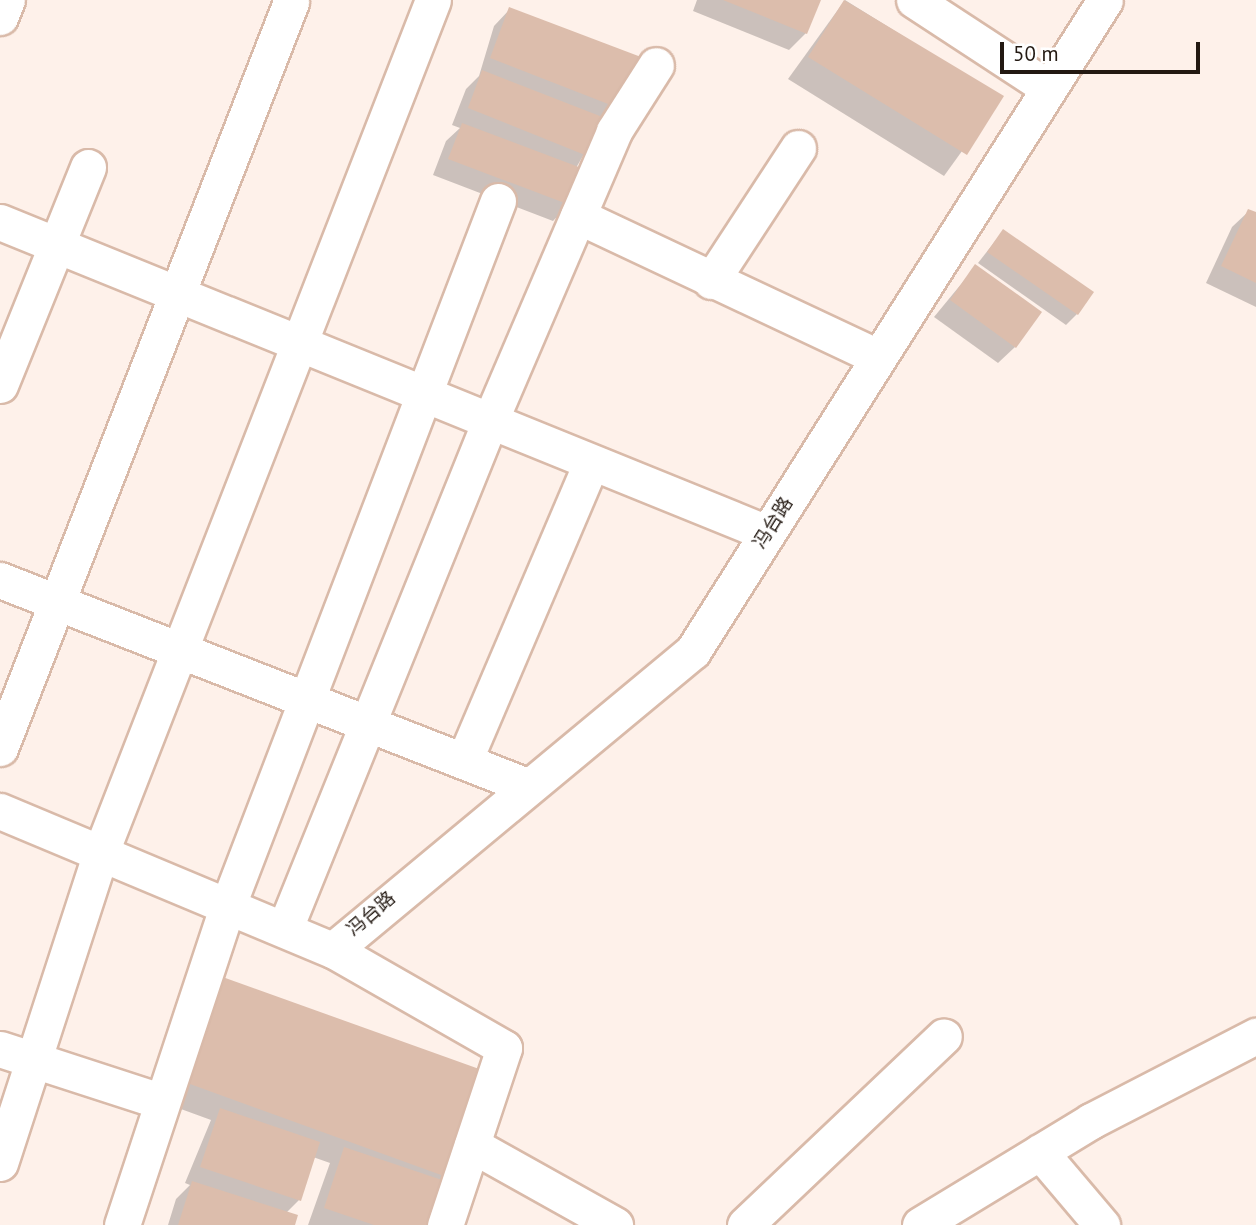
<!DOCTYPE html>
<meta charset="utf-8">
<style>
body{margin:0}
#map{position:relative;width:1256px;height:1225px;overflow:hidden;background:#fef1ea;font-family:"PT Sans","Noto Sans SC",sans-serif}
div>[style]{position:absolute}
.shadow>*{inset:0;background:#0003}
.building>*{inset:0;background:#dcbdac}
.roads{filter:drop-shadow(2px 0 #d9baa9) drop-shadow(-2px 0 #d9baa9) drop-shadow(0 2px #d9baa9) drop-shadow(0 -2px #d9baa9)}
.minor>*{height:35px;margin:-17.5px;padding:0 17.5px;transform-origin:17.5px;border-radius:17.5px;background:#fff}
span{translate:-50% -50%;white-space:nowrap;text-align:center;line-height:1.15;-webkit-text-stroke:5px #fff;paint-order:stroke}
.street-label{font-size:19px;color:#231912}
.scale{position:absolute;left:1000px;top:42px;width:200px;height:32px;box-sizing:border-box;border:4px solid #231912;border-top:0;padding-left:9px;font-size:21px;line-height:24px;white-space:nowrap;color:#231912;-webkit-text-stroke:5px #fff;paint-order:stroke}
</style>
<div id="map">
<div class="shadow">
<div style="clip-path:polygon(697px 0,819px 0,806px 33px,789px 50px,693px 11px)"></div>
<div style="clip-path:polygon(845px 0,1001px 97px,944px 176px,788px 79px)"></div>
<div style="clip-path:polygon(510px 9px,639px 58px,576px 168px,569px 204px,553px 221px,433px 175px,446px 141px,460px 128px,452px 125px,466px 89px,479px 76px,494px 26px)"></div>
<div style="clip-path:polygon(1249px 211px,1256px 214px,1256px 307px,1206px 283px,1232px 227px)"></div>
<div style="clip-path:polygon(1003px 231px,1077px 314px,1066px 325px,978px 263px)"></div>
<div style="clip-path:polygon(976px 266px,1015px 347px,998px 363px,934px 317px)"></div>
<div style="clip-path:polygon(196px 998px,443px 1175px,429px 1225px,308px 1225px,330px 1163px,313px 1157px,299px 1200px,286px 1213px,293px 1225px,168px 1225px,176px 1199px,190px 1185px,185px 1183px,211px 1120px,159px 1101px)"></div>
</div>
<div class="building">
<div style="clip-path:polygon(723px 0,821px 0,807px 34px)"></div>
<div style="clip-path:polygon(844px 0,1004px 96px,967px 155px,808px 57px)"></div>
<div style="clip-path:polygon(509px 7px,641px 57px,621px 109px,490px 58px)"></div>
<div style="clip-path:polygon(482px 70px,605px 118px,590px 157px,468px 108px)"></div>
<div style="clip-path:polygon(462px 123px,584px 169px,570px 205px,448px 159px)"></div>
<div style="clip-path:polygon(1248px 209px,1256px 212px,1256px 283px,1221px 266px)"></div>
<div style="clip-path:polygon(1003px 229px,1094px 292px,1078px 315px,987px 252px)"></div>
<div style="clip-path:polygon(975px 264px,1042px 312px,1016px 348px,950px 300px)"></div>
<div style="clip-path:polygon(217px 975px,482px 1070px,444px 1176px,179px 1080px)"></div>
<div style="clip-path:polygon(220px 1108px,320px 1142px,301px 1201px,200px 1167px)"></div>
<div style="clip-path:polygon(344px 1147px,445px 1181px,431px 1225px,374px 1225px,324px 1208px)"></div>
<div style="clip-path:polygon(192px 1181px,298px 1215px,295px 1225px,178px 1225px)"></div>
</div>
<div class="roads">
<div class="minor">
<div style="left:914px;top:0;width:159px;rotate:33.2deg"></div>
<div style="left:0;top:17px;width:18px;rotate:-68deg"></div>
<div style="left:578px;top:216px;width:331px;rotate:25.2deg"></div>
<div style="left:0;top:222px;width:828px;rotate:22.07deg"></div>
<div style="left:711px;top:281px;width:159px;rotate:-56.8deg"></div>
<div style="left:0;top:385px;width:235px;rotate:-68deg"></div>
<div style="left:0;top:580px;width:566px;rotate:21.35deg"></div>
<div style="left:0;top:748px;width:801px;rotate:-68.69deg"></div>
<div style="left:464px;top:761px;width:324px;rotate:-66.9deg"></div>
<div style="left:0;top:811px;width:361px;rotate:22.7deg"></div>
<div style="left:333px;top:950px;width:197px;rotate:29.8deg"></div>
<div style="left:504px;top:1048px;width:187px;rotate:108.4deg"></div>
<div style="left:285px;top:928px;width:547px;rotate:-67.98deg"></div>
<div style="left:490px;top:421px;width:315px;rotate:-66.8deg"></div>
<div style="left:614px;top:131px;width:78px;rotate:-57.5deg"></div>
<div style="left:333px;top:950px;width:468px;rotate:-39.7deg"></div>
<div style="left:693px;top:651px;width:770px;rotate:-57.67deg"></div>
<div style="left:0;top:1049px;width:168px;rotate:18deg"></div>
<div style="left:472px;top:1145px;width:164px;rotate:29.2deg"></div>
<div style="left:1040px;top:1152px;width:96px;rotate:49.7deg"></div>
<div style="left:0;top:1163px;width:327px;rotate:-72deg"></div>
<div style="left:101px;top:852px;width:914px;rotate:-68.71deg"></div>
<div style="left:122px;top:1225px;width:337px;rotate:-71.7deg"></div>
<div style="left:228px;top:905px;width:754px;rotate:-69.02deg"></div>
<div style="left:745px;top:1225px;width:274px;rotate:-43.5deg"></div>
<div style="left:920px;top:1225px;width:200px;rotate:-31.3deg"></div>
<div style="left:1091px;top:1121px;width:186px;rotate:-27.3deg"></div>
</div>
</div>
<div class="street-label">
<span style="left:773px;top:523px;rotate:-58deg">冯台路</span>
<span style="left:371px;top:914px;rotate:-41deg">冯台路</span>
</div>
<div class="scale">50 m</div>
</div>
